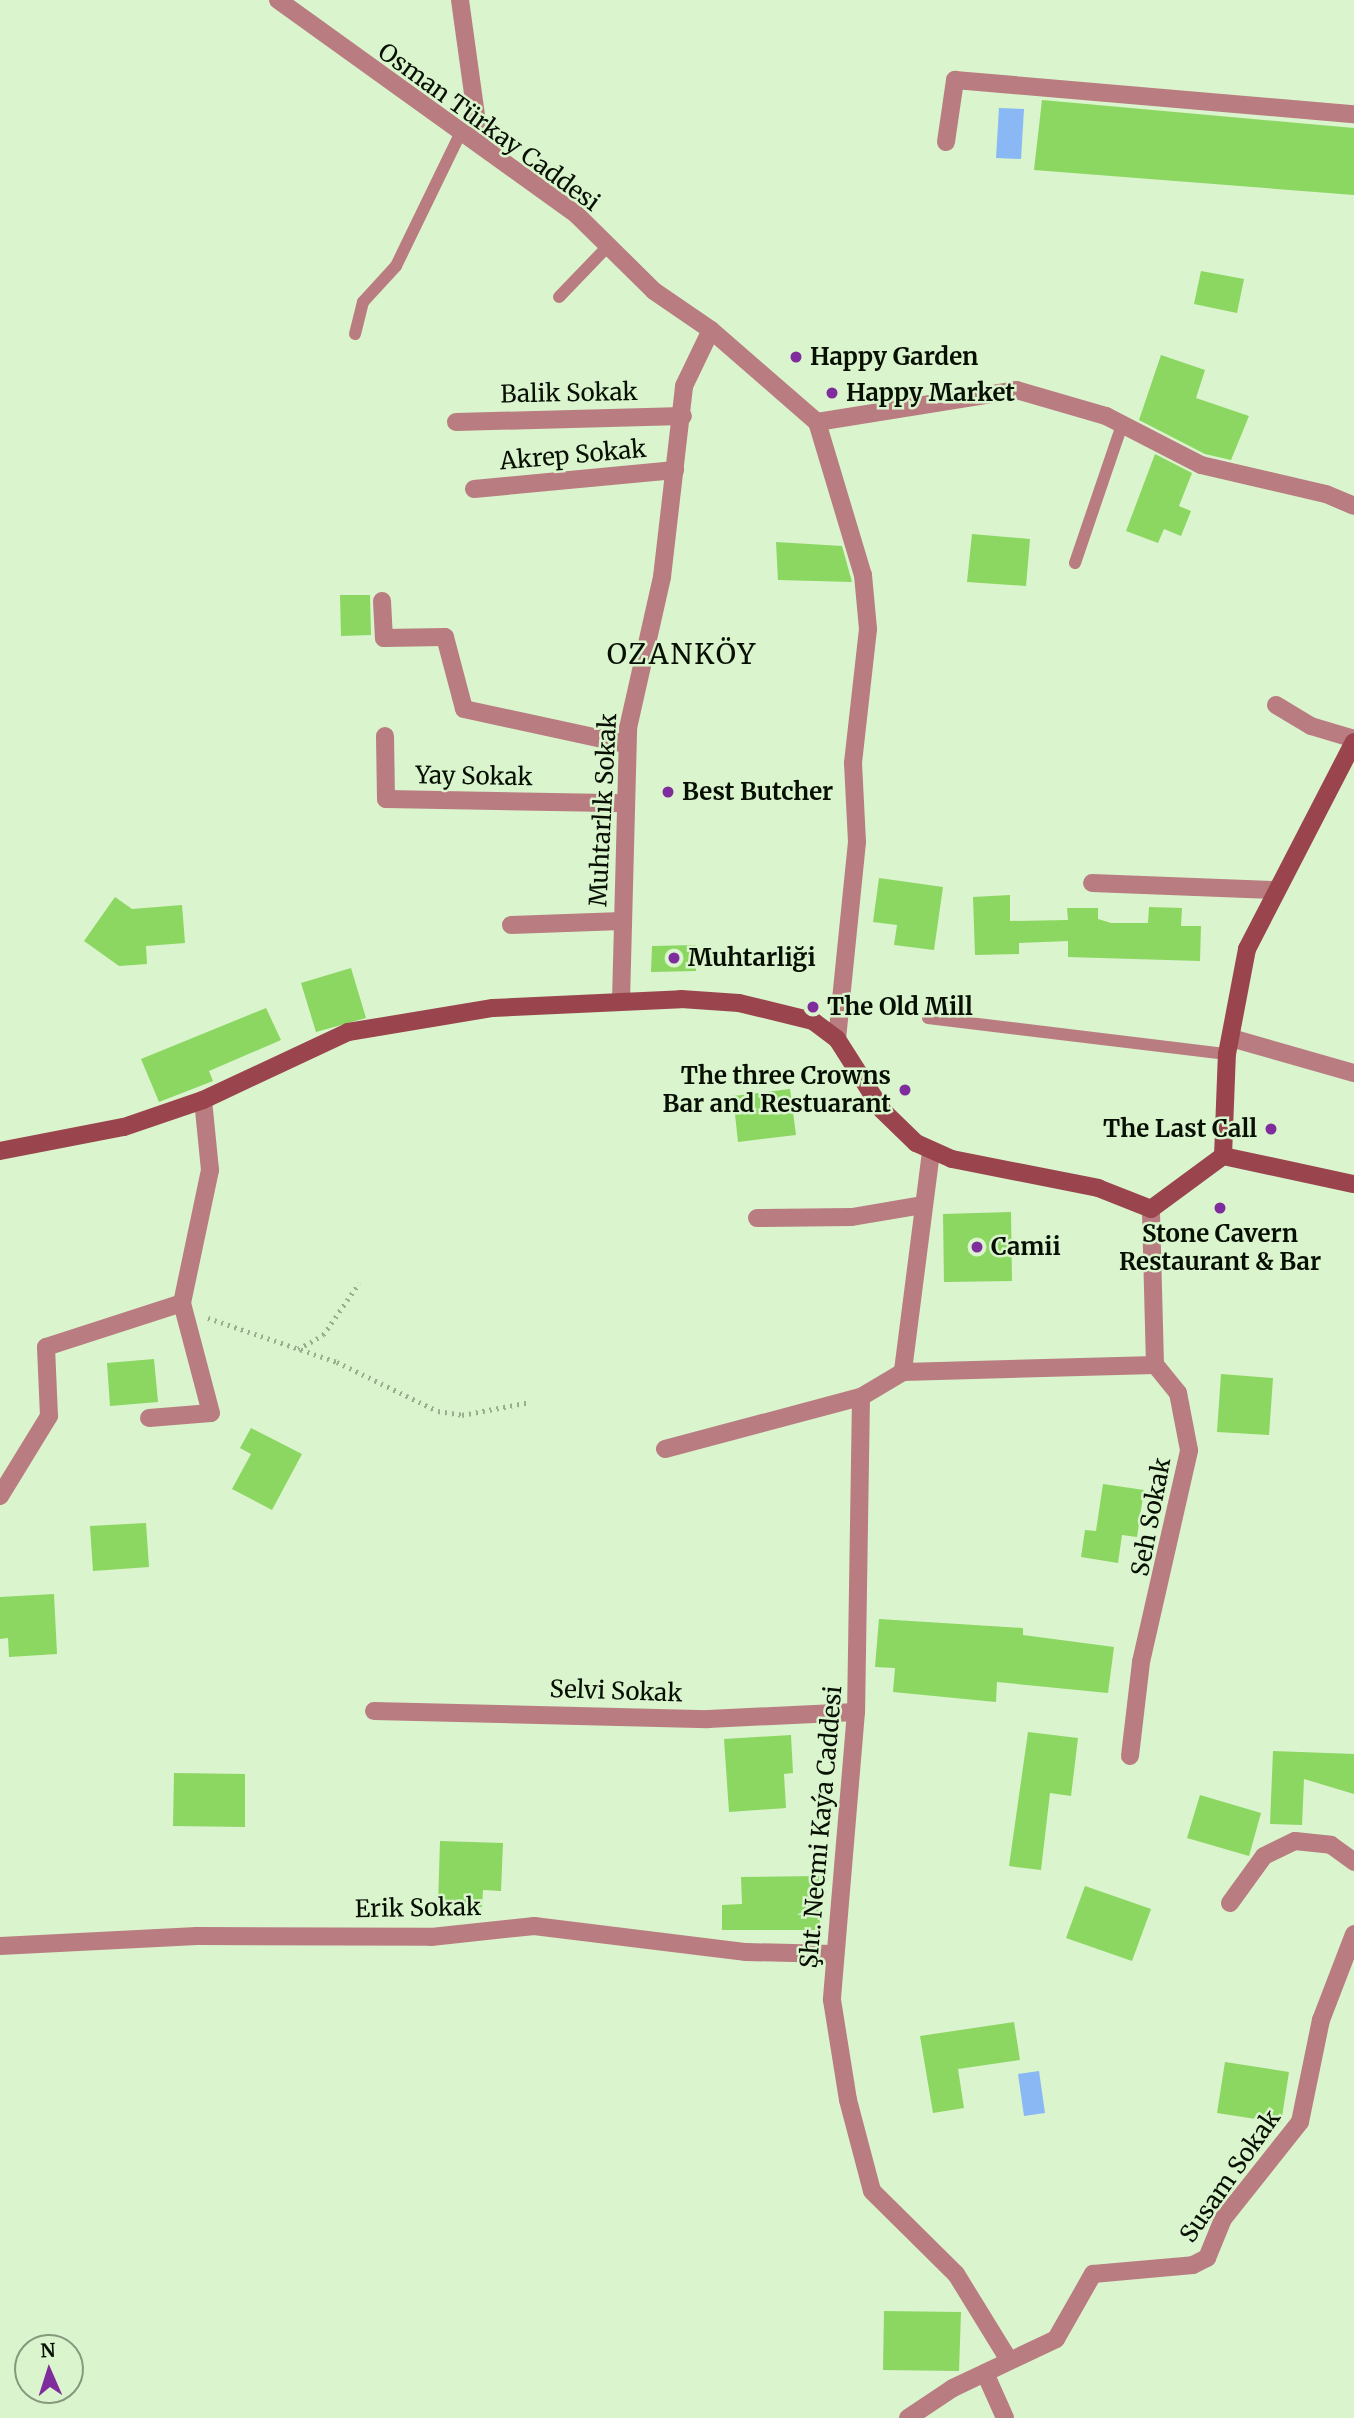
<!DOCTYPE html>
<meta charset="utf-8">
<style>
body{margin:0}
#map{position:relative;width:1354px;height:2418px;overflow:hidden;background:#daf4cd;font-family:Merriweather,serif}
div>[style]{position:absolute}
.water>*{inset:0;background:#89b8f4}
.building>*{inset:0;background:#8cd662}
.path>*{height:4.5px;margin-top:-2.25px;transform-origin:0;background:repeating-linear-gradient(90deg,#9aae8f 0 2px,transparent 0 7px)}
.lane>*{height:12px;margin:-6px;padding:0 6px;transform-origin:6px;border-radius:6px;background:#b97c80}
.street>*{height:18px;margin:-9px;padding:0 9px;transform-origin:9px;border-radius:9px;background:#b97c80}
.secondary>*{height:18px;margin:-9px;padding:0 9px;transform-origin:9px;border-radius:9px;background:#9a454e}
.dots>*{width:19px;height:19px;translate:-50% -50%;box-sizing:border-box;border:4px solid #daf4cd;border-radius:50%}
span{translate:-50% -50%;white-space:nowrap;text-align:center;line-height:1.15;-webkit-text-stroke:5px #daf4cd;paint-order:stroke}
.street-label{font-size:24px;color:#081004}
.poi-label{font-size:24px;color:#081004;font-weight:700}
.left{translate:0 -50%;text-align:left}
.right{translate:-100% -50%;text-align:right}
.quarter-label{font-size:28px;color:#081004;letter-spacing:2px}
.north{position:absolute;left:14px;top:2334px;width:70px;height:70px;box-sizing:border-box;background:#daf4cd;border:2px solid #86997d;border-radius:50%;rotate:357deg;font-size:19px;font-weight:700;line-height:28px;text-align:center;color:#081004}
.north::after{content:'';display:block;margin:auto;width:24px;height:32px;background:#7f2d9c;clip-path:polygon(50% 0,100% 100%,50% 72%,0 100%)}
</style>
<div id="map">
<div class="water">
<div style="clip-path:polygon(999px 108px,1024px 109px,1021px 159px,996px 158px)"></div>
<div style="clip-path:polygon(1039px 2071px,1045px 2113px,1024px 2116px,1018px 2074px)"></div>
</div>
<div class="building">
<div style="clip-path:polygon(1042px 100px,1354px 128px,1354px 195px,1034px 170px)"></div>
<div style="clip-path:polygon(1201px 271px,1244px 279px,1237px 313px,1194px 304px)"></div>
<div style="clip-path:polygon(1161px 355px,1205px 370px,1196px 398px,1249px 416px,1231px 460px,1205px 454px,1139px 420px)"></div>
<div style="clip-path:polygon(1155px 454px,1192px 473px,1179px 506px,1191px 511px,1181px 536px,1164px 529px,1158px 543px,1126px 531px)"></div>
<div style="clip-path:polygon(972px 534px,1030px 539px,1026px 586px,967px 582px)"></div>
<div style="clip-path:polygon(776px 542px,842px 546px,852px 582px,778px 580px)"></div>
<div style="clip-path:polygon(340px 595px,370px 595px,371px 635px,341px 636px)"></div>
<div style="clip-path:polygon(879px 878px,943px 887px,934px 950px,894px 945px,897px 925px,873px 922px)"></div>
<div style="clip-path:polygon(1010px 895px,1010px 921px,1068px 920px,1067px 908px,1098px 908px,1098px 919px,1111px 923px,1148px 923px,1149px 907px,1182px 908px,1181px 926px,1201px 926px,1200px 961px,1068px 957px,1068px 941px,1019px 943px,1019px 954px,975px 955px,973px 897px)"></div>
<div style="clip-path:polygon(115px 897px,132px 909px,182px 905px,185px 943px,146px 946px,147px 964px,119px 966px,84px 941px)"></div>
<div style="clip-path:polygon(696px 945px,696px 971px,651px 972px,652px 946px)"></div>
<div style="clip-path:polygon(351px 968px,366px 1018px,316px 1032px,301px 983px)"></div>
<div style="clip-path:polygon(266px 1008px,281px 1040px,209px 1071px,213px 1081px,159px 1102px,141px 1059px)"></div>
<div style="clip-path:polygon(790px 1089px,796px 1135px,738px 1142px,733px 1096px)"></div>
<div style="clip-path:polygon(1011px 1212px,1012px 1281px,944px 1282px,943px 1214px)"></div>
<div style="clip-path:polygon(154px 1359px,158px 1402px,110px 1406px,107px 1363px)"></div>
<div style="clip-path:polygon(1221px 1374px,1273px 1378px,1269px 1435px,1217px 1432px)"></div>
<div style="clip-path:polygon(251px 1428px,302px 1454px,272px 1510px,232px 1489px,251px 1454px,240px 1448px)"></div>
<div style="clip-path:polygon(1103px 1484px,1144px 1490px,1137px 1537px,1122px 1535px,1118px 1563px,1081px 1557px,1085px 1530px,1096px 1531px)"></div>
<div style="clip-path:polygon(146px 1523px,149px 1567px,93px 1571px,90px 1526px)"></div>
<div style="clip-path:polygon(54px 1594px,57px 1654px,9px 1657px,8px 1638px,0 1639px,0 1597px)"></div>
<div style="clip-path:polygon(879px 1619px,1023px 1628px,1023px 1635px,1114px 1647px,1108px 1693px,997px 1682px,996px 1702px,893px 1692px,895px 1668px,875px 1667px)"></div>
<div style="clip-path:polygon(1028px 1732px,1078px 1738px,1071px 1796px,1050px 1793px,1041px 1870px,1009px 1866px)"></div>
<div style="clip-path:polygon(791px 1735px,793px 1773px,784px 1774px,786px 1808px,729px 1812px,724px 1739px)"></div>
<div style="clip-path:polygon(1273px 1751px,1354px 1754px,1354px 1794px,1304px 1779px,1302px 1825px,1270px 1824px)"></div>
<div style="clip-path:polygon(174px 1773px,245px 1774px,245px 1827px,173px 1826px)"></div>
<div style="clip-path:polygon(1200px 1795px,1261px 1813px,1249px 1856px,1187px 1838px)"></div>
<div style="clip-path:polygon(440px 1841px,503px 1843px,501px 1891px,483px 1890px,482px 1907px,438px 1906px)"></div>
<div style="clip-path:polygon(819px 1876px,820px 1930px,722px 1930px,722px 1905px,742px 1904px,741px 1877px)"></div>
<div style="clip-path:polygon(1085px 1886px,1151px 1909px,1132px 1961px,1066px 1938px)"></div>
<div style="clip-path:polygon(1014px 2022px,1020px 2060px,958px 2069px,964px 2108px,933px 2113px,920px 2036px)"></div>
<div style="clip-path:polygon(1225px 2062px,1289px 2072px,1281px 2123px,1217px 2113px)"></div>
<div style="clip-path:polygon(884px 2311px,961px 2312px,959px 2371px,883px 2370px)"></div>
</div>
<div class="path">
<div style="left:208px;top:1318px;width:136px;rotate:18.8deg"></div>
<div style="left:337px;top:1362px;width:112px;rotate:25.9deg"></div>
<div style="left:438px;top:1411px;width:24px;rotate:9deg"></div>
<div style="left:462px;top:1415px;width:69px;rotate:-10.8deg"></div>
<div style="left:298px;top:1349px;width:29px;rotate:-29deg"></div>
<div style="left:323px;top:1335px;width:63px;rotate:-55.3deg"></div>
</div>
<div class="lane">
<div style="left:559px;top:297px;width:71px;rotate:-46.1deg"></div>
<div style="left:355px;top:334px;width:33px;rotate:-76deg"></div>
<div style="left:363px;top:302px;width:49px;rotate:-47.5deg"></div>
<div style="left:396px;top:266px;width:149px;rotate:-64.1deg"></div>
<div style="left:1075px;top:563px;width:146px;rotate:-71.2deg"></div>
<div style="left:928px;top:1018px;width:301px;rotate:6.9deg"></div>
</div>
<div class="street">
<div style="left:278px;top:0;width:368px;rotate:35.7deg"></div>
<div style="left:577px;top:215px;width:108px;rotate:44.6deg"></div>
<div style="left:654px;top:291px;width:69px;rotate:34.4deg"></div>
<div style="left:711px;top:330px;width:140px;rotate:41deg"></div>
<div style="left:817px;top:422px;width:160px;rotate:73.3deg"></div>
<div style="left:863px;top:575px;width:54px;rotate:84.7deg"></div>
<div style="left:868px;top:629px;width:135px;rotate:96.4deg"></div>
<div style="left:853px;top:763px;width:79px;rotate:87.1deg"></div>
<div style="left:857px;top:842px;width:198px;rotate:95.8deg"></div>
<div style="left:460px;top:0;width:145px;rotate:82.1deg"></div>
<div style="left:946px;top:142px;width:63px;rotate:-81.7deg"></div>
<div style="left:955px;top:80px;width:400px;rotate:4.9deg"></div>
<div style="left:456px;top:422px;width:227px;rotate:-1.5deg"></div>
<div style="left:817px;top:422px;width:202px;rotate:-9.1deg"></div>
<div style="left:1016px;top:390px;width:94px;rotate:16.1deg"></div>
<div style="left:1106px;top:416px;width:107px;rotate:27.3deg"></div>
<div style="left:1201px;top:465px;width:128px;rotate:13.1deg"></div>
<div style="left:1326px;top:494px;width:30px;rotate:23deg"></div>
<div style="left:474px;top:489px;width:202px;rotate:-5.4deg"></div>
<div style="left:382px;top:601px;width:37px;rotate:87deg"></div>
<div style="left:384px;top:638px;width:61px;rotate:-0.9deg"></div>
<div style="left:445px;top:637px;width:74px;rotate:75.2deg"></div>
<div style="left:464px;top:709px;width:166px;rotate:12.2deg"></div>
<div style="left:1276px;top:705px;width:41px;rotate:31deg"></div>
<div style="left:1311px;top:726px;width:45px;rotate:16.8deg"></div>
<div style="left:385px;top:736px;width:63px;rotate:89.1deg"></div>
<div style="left:386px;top:799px;width:238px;rotate:1deg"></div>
<div style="left:1092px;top:883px;width:184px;rotate:2.2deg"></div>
<div style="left:511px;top:925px;width:111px;rotate:-2.1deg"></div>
<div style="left:621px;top:1001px;width:273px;rotate:-88.5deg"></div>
<div style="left:628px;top:728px;width:155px;rotate:-77.3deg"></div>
<div style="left:662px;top:577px;width:192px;rotate:-83.4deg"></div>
<div style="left:684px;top:386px;width:62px;rotate:-64.3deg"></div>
<div style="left:1231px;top:1038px;width:128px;rotate:15.9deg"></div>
<div style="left:931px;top:1152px;width:222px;rotate:97.3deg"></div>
<div style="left:903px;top:1372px;width:49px;rotate:149.2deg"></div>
<div style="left:861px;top:1397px;width:315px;rotate:90.9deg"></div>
<div style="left:856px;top:1712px;width:289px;rotate:94.8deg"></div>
<div style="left:832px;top:2000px;width:101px;rotate:80.9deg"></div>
<div style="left:848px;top:2100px;width:94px;rotate:75.2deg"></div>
<div style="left:872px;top:2191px;width:118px;rotate:44.7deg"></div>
<div style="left:956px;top:2274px;width:101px;rotate:58.4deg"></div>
<div style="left:757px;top:1218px;width:95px;rotate:-0.6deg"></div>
<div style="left:852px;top:1217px;width:71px;rotate:-9.7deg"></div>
<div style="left:903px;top:1372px;width:252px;rotate:-1.6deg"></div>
<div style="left:149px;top:1418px;width:62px;rotate:-4.6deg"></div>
<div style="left:211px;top:1413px;width:114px;rotate:-104.8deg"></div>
<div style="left:182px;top:1303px;width:136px;rotate:-78.1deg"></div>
<div style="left:210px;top:1170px;width:70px;rotate:-95.7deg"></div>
<div style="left:665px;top:1449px;width:203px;rotate:-14.9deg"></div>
<div style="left:0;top:1496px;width:94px;rotate:-58.5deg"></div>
<div style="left:49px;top:1416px;width:69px;rotate:-92.5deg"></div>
<div style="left:46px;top:1347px;width:143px;rotate:-17.9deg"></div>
<div style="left:374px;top:1711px;width:334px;rotate:1.4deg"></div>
<div style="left:708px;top:1719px;width:148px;rotate:-2.7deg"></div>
<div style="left:1130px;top:1756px;width:95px;rotate:-83.3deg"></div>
<div style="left:1141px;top:1662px;width:217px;rotate:-77.2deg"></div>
<div style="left:1189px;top:1450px;width:58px;rotate:-100.9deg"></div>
<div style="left:1178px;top:1393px;width:36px;rotate:-129deg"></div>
<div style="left:1155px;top:1365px;width:156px;rotate:-91.5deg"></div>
<div style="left:1230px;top:1903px;width:58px;rotate:-54.1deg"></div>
<div style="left:1264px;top:1856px;width:34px;rotate:-26deg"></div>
<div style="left:1295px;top:1841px;width:36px;rotate:6deg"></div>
<div style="left:1331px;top:1845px;width:29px;rotate:36deg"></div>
<div style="left:0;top:1946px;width:197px;rotate:-2.9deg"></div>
<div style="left:197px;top:1936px;width:234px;rotate:0.2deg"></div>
<div style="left:431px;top:1937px;width:104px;rotate:-6.1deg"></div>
<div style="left:534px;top:1926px;width:214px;rotate:7deg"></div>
<div style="left:746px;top:1952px;width:88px;rotate:1.3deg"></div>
<div style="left:985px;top:2373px;width:49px;rotate:66deg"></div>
<div style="left:908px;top:2418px;width:54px;rotate:-33.7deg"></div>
<div style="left:953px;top:2388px;width:114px;rotate:-25.4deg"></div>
<div style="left:1056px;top:2339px;width:75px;rotate:-60.4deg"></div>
<div style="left:1093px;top:2274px;width:100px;rotate:-5.1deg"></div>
<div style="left:1193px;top:2265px;width:16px;rotate:-27deg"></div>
<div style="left:1207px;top:2258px;width:42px;rotate:-67.7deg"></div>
<div style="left:1223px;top:2219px;width:124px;rotate:-51.6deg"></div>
<div style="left:1300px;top:2122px;width:104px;rotate:-78.4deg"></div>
<div style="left:1321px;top:2020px;width:92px;rotate:-69deg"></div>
</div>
<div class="secondary">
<div style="left:0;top:1151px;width:126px;rotate:-11deg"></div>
<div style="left:124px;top:1127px;width:83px;rotate:-18.9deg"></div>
<div style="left:203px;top:1100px;width:160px;rotate:-25.1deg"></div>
<div style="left:348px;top:1032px;width:147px;rotate:-9.4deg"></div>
<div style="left:493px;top:1008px;width:188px;rotate:-2.7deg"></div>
<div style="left:681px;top:999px;width:58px;rotate:3.9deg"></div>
<div style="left:739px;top:1003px;width:76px;rotate:13.7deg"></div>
<div style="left:813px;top:1021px;width:30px;rotate:37deg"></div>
<div style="left:837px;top:1039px;width:84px;rotate:57.6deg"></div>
<div style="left:882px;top:1110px;width:47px;rotate:44.1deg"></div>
<div style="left:916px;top:1143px;width:39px;rotate:24deg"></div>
<div style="left:952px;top:1159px;width:149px;rotate:11.2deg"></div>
<div style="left:1098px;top:1188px;width:57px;rotate:21.6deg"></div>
<div style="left:1151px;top:1209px;width:89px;rotate:-36.4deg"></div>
<div style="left:1223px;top:1156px;width:102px;rotate:-87.8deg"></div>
<div style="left:1227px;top:1054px;width:107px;rotate:-79.2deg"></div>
<div style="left:1247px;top:949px;width:233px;rotate:-62.7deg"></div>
<div style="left:1223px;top:1156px;width:134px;rotate:12.1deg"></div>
</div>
<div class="dots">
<div style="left:796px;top:357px;background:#7f2d9c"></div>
<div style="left:832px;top:393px;background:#7f2d9c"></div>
<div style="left:668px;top:792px;background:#7f2d9c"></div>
<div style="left:674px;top:958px;background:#7f2d9c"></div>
<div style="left:813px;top:1007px;background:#7f2d9c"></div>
<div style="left:905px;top:1090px;background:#7f2d9c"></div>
<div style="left:1271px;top:1129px;background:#7f2d9c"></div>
<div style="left:1220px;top:1208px;background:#7f2d9c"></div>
<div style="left:977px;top:1247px;background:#7f2d9c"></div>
</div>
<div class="street-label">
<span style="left:489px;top:127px;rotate:36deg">Osman Türkay Caddesi</span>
<span style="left:569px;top:393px;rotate:-1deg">Balik Sokak</span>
<span style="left:573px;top:455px;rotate:-5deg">Akrep Sokak</span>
<span style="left:474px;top:776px;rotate:1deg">Yay Sokak</span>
<span style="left:603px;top:810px;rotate:-87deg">Muhtarlık Sokak</span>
<span style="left:1151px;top:1517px;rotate:-79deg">Seh Sokak</span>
<span style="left:616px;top:1691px;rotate:2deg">Selvi Sokak</span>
<span style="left:821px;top:1827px;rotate:-85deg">Şht. Necmi Kaýa Caddesi</span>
<span style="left:418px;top:1908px;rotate:-1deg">Erik Sokak</span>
<span style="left:1230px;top:2176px;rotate:-55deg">Susam Sokak</span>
</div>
<div class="poi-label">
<span class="left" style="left:810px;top:357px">Happy Garden</span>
<span class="left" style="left:846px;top:393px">Happy Market</span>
<span class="left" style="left:682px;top:792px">Best Butcher</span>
<span class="left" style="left:688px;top:958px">Muhtarliği</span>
<span class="left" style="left:827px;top:1007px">The Old Mill</span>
<span class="right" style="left:891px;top:1090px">The three Crowns<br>Bar and Restuarant</span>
<span class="right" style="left:1257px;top:1129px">The Last Call</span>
<span style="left:1220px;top:1248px">Stone Cavern<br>Restaurant &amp; Bar</span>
<span class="left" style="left:991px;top:1247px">Camii</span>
</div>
<div class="quarter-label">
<span style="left:682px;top:654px">OZANKÖY</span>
</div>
<div class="north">N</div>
</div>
